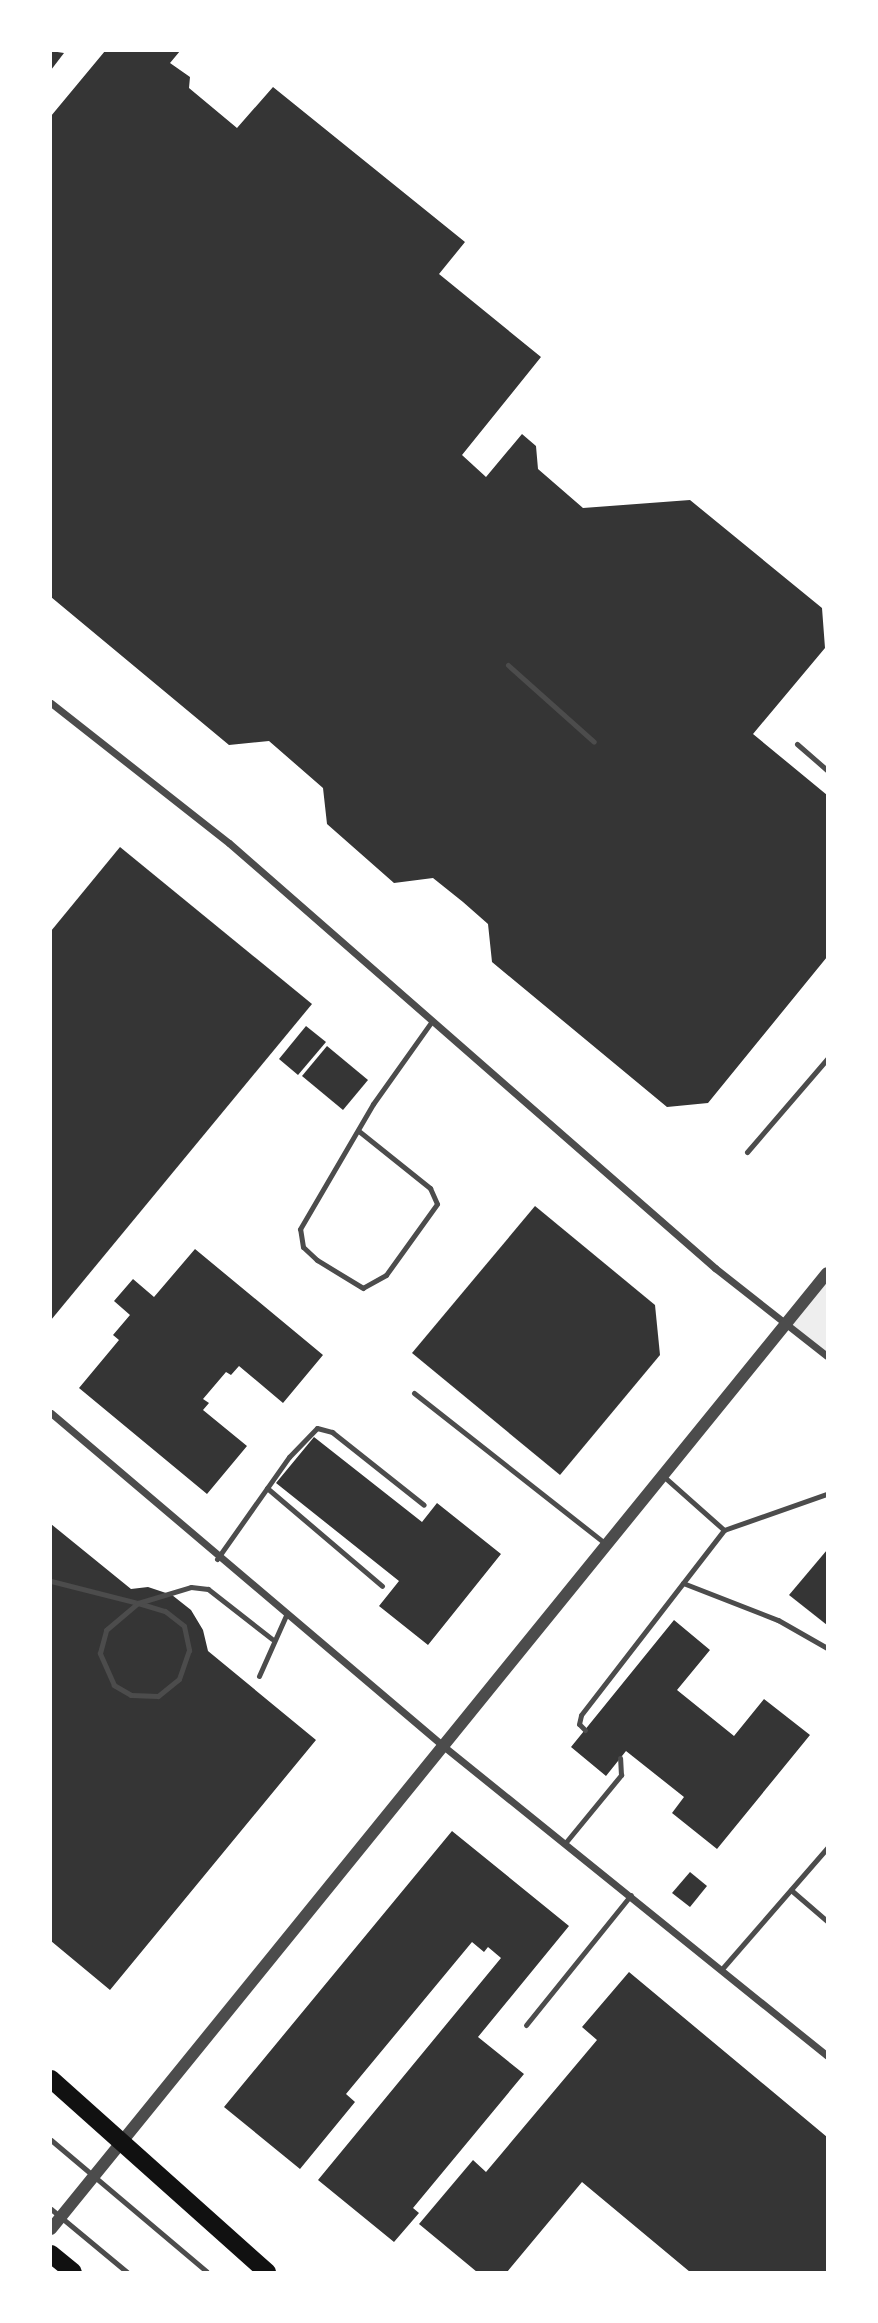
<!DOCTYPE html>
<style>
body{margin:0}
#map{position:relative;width:878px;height:2323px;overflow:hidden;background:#fff;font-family:"Sofia Sans Condensed",sans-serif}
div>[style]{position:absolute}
.green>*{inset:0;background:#eee}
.building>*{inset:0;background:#353535}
.service>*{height:5px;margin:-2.5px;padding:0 2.5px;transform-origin:2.5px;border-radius:2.5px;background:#4c4c4c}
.minor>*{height:7px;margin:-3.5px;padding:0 3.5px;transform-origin:3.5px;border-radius:3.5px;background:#4c4c4c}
.tertiary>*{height:12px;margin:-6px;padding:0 6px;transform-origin:6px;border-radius:6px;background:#4c4c4c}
.primary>*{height:18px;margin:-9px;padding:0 9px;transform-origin:9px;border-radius:9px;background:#111}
span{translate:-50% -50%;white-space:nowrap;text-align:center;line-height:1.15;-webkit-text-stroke:6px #fff;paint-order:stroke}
.frame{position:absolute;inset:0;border:52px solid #fff;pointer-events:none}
</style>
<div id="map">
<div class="green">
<div style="clip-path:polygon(827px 1272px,827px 1355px,785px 1323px)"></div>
</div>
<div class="building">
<div style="clip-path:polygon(51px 51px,64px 53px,51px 70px)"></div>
<div style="clip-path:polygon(105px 51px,180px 51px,170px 63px,190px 77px,189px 88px,237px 128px,273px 87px,465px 242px,439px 274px,541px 357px,462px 455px,486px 477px,522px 434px,536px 446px,538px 469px,583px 508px,690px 500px,822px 608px,825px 648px,753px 734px,827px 795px,827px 957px,708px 1103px,667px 1107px,492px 962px,488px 924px,463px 902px,433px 878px,394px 883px,327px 824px,323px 788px,269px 741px,229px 745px,51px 597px,51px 116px)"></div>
<div style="clip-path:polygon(120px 847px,312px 1004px,51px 1320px,51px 931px)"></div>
<div style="clip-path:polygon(306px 1026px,326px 1042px,298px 1075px,279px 1059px)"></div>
<div style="clip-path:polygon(327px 1046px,368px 1080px,343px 1110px,302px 1076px)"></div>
<div style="clip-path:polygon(535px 1206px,655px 1305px,660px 1355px,560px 1475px,412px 1353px)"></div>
<div style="clip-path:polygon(195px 1249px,323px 1355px,283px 1403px,239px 1366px,231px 1375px,226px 1372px,203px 1399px,209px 1403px,203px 1410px,247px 1446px,207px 1494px,79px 1388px,119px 1340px,113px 1335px,130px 1315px,114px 1301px,133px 1279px,154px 1297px)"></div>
<div style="clip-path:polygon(314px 1437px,422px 1522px,437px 1503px,501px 1554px,428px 1645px,379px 1606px,399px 1581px,276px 1483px)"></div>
<div style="clip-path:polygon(51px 1524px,131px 1589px,148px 1587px,172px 1595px,191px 1610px,203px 1630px,208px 1651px,316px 1740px,110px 1990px,51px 1941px)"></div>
<div style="clip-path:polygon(827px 1550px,827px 1625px,789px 1595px)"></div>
<div style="clip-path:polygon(674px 1620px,710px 1650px,677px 1690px,734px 1736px,764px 1699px,810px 1735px,717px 1849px,672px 1813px,684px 1797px,626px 1751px,606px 1776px,571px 1747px)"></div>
<div style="clip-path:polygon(452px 1831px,569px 1926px,478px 2037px,524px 2074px,413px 2208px,419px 2213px,394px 2242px,318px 2180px,501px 1958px,488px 1947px,484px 1952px,472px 1942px,346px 2094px,355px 2102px,300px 2169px,224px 2107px)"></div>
<div style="clip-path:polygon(690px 1872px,707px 1886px,690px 1907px,672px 1893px)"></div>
<div style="clip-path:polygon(629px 1972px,827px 2137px,827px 2272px,690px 2272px,582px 2182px,507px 2272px,477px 2272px,419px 2224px,473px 2160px,486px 2172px,597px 2040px,582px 2027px)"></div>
</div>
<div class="service">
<div style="left:508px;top:665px;width:115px;rotate:41.8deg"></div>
<div style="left:797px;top:744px;width:40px;rotate:41deg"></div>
<div style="left:360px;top:1132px;width:90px;rotate:38.7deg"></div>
<div style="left:430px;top:1188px;width:17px;rotate:66deg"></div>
<div style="left:437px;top:1204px;width:87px;rotate:125.7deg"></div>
<div style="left:386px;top:1275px;width:26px;rotate:151deg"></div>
<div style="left:363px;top:1288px;width:54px;rotate:-148.7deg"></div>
<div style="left:317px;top:1260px;width:19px;rotate:-137deg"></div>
<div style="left:303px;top:1247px;width:18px;rotate:-99deg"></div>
<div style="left:300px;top:1229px;width:145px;rotate:-59.7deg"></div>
<div style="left:373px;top:1104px;width:102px;rotate:-54.6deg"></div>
<div style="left:747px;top:1152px;width:123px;rotate:-49.3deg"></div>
<div style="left:414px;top:1393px;width:244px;rotate:38.2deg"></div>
<div style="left:267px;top:1488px;width:151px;rotate:40.4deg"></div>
<div style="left:724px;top:1530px;width:109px;rotate:-19.3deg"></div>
<div style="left:217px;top:1559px;width:125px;rotate:-54.8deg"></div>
<div style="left:289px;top:1457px;width:40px;rotate:-46deg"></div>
<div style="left:317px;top:1428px;width:16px;rotate:15deg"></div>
<div style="left:332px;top:1432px;width:117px;rotate:38.4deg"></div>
<div style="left:51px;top:1581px;width:90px;rotate:14.2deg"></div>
<div style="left:138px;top:1603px;width:28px;rotate:17deg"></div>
<div style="left:165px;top:1611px;width:24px;rotate:38deg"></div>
<div style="left:184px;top:1626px;width:25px;rotate:78deg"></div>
<div style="left:189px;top:1650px;width:31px;rotate:109deg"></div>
<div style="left:179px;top:1679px;width:27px;rotate:141deg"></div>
<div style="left:158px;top:1696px;width:27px;rotate:-178deg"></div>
<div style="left:131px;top:1695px;width:20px;rotate:-150deg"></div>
<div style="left:114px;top:1685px;width:35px;rotate:-114deg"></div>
<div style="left:100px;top:1653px;width:24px;rotate:-75deg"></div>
<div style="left:106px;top:1630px;width:42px;rotate:-40.2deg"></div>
<div style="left:138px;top:1603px;width:55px;rotate:-16.8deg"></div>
<div style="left:191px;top:1587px;width:17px;rotate:7deg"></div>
<div style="left:208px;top:1589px;width:81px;rotate:38deg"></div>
<div style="left:683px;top:1583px;width:102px;rotate:21.3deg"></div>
<div style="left:778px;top:1620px;width:56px;rotate:29.7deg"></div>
<div style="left:259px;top:1676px;width:69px;rotate:-66deg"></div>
<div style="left:585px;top:1730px;width:8px;rotate:-135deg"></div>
<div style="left:579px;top:1724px;width:9px;rotate:-77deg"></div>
<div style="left:581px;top:1715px;width:234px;rotate:-52.3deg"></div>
<div style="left:724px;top:1530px;width:83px;rotate:-138.4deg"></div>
<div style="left:566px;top:1842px;width:87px;rotate:-50.6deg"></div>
<div style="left:621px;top:1775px;width:17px;rotate:-93deg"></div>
<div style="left:791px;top:1890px;width:48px;rotate:40.7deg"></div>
<div style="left:721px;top:1970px;width:162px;rotate:-49deg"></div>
<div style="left:526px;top:2025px;width:167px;rotate:-51.1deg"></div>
<div style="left:51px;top:2140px;width:204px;rotate:40.2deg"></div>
<div style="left:51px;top:2209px;width:99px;rotate:39.7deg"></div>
</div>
<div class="minor">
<div style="left:51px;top:703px;width:226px;rotate:38.2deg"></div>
<div style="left:229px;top:843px;width:646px;rotate:41.17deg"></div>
<div style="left:715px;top:1268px;width:142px;rotate:38.2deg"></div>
<div style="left:51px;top:1413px;width:513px;rotate:40.33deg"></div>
<div style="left:442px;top:1745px;width:495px;rotate:38.9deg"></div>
</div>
<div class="tertiary">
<div style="left:51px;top:2229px;width:1231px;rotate:-50.93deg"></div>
</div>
<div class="primary">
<div style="left:51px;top:2079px;width:290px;rotate:41.8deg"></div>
<div style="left:51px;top:2254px;width:28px;rotate:39deg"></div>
</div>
<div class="frame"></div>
</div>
